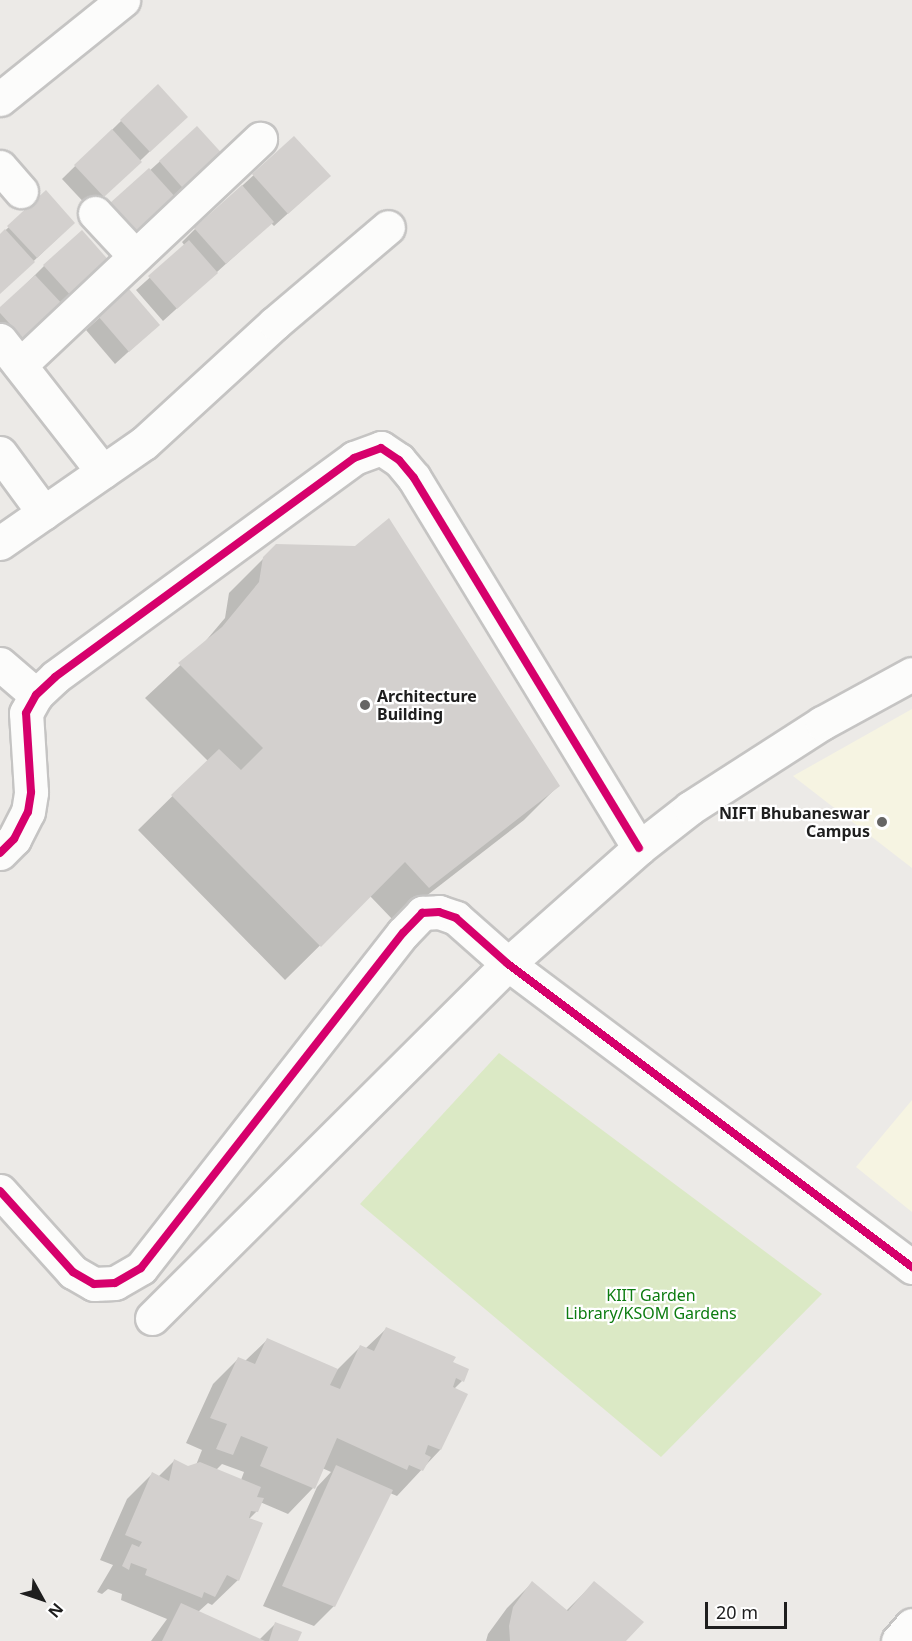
<!DOCTYPE html>
<style>
body{margin:0}
#map{position:relative;width:912px;height:1641px;overflow:hidden;background:#eceae7;font-family:"Noto Sans",sans-serif}
div>[style]{position:absolute}
.education>*{inset:0;background:#f6f4e2}
.grass>*{inset:0;background:#dbe9c5}
.shadow>*{inset:0;background:#0003}
.building>*{inset:0;background:#d3d0ce}
.roads{filter:drop-shadow(2px 0 #c5c4c3) drop-shadow(-2px 0 #c5c4c3) drop-shadow(0 2px #c5c4c3) drop-shadow(0 -2px #c5c4c3)}
.minor>*{height:33px;margin:-16.5px;padding:0 16.5px;transform-origin:16.5px;border-radius:16.5px;background:#fcfcfb}
.cycleway>*{height:8px;margin:-4px;padding:0 4px;transform-origin:4px;border-radius:4px;background:#d6006c}
.dots>*{width:16px;height:16px;translate:-50% -50%;box-sizing:border-box;border:3px solid #fff;border-radius:50%}
span{translate:-50% -50%;white-space:nowrap;text-align:center;line-height:1.15;-webkit-text-stroke:4.5px #fff;paint-order:stroke}
.poi-label{font-size:16px;color:#1e1e1e;font-weight:700}
.left{translate:0 -50%;text-align:left}
.right{translate:-100% -50%;text-align:right}
.park-label{font-size:16px;color:#0d7c10}
.north{position:absolute;left:12px;top:1569px;width:60px;height:60px;-webkit-text-stroke:4px #fff;paint-order:stroke;rotate:130deg;font-size:16px;font-weight:700;line-height:24px;text-align:center;color:#1e1e1e}
.north::after{content:'';display:block;margin:auto;width:21px;height:27px;background:#1e1e1e;clip-path:polygon(50% 0,100% 100%,50% 72%,0 100%)}
.scale{position:absolute;left:705px;top:1602px;width:82px;height:27px;box-sizing:border-box;border:3px solid #1e1e1e;border-top:0;padding-left:8px;font-size:18px;line-height:21px;white-space:nowrap;color:#1e1e1e;-webkit-text-stroke:4px #fff;paint-order:stroke}
</style>
<div id="map">
<div class="education">
<div style="clip-path:polygon(912px 709px,912px 868px,793px 776px)"></div>
<div style="clip-path:polygon(912px 1100px,912px 1212px,856px 1167px)"></div>
</div>
<div class="grass">
<div style="clip-path:polygon(499px 1053px,822px 1294px,661px 1457px,360px 1204px)"></div>
</div>
<div class="shadow">
<div style="clip-path:polygon(121px 121px,172px 130px,90px 209px,62px 179px)"></div>
<div style="clip-path:polygon(197px 128px,225px 159px,126px 248px,98px 217px)"></div>
<div style="clip-path:polygon(294px 138px,315px 189px,274px 226px,271px 223px,163px 321px,136px 290px,185px 246px,182px 242px,195px 229px)"></div>
<div style="clip-path:polygon(9px 227px,60px 236px,0 293px,0 235px)"></div>
<div style="clip-path:polygon(109px 262px,13px 355px,0 341px,0 310px,44px 266px)"></div>
<div style="clip-path:polygon(129px 291px,158px 325px,115px 364px,86px 330px)"></div>
<div style="clip-path:polygon(276px 546px,558px 786px,524px 820px,394px 921px,370px 896px,285px 980px,138px 830px,208px 761px,145px 698px,203px 644px,225px 618px,229px 593px)"></div>
<div style="clip-path:polygon(evenodd,386px 1329px,451px 1363px,462px 1381px,454px 1389px,440px 1450px,397px 1496px,390px 1493px,334px 1606px,314px 1626px,263px 1606px,317px 1487px,331px 1472px,322px 1468px,313px 1488px,288px 1514px,260px 1502px,257px 1511px,249px 1519px,238px 1580px,212px 1605px,208px 1603px,198px 1612px,259px 1640px,275px 1624px,296px 1641px,151px 1641px,167px 1619px,121px 1600px,122px 1594px,108px 1589px,102px 1594px,97px 1592px,113px 1565px,100px 1560px,127px 1499px,152px 1474px,158px 1477px,174px 1461px,187px 1468px,196px 1465px,202px 1450px,186px 1443px,213px 1384px,238px 1359px,245px 1361px,267px 1340px,337px 1370px,360px 1347px,365px 1349px,386px 1329px,222px 1464px,244px 1472px,241px 1480px,216px 1470px,222px 1464px)"></div>
<div style="clip-path:polygon(532px 1583px,566px 1611px,594px 1583px,625px 1641px,486px 1641px,488px 1634px,507px 1608px)"></div>
</div>
<div class="building">
<div style="clip-path:polygon(158px 84px,188px 117px,150px 152px,120px 120px)"></div>
<div style="clip-path:polygon(197px 126px,227px 159px,188px 194px,159px 161px)"></div>
<div style="clip-path:polygon(112px 129px,142px 162px,104px 197px,74px 165px)"></div>
<div style="clip-path:polygon(294px 136px,331px 176px,288px 214px,252px 174px)"></div>
<div style="clip-path:polygon(149px 168px,178px 200px,140px 236px,110px 203px)"></div>
<div style="clip-path:polygon(242px 185px,274px 222px,226px 264px,194px 228px)"></div>
<div style="clip-path:polygon(46px 190px,75px 223px,37px 258px,7px 226px)"></div>
<div style="clip-path:polygon(5px 229px,35px 262px,0 294px,0 234px)"></div>
<div style="clip-path:polygon(82px 230px,111px 263px,73px 298px,43px 265px)"></div>
<div style="clip-path:polygon(189px 240px,218px 273px,177px 309px,148px 276px)"></div>
<div style="clip-path:polygon(35px 275px,65px 307px,27px 343px,0 313px,0 307px)"></div>
<div style="clip-path:polygon(129px 289px,160px 325px,129px 352px,98px 316px)"></div>
<div style="clip-path:polygon(389px 518px,560px 786px,429px 888px,405px 862px,321px 947px,171px 795px,219px 749px,241px 770px,263px 748px,178px 663px,222px 627px,259px 582px,263px 557px,276px 544px,355px 546px)"></div>
<div style="clip-path:polygon(386px 1327px,456px 1357px,453px 1362px,469px 1369px,464px 1382px,456px 1378px,453px 1387px,468px 1394px,441px 1450px,428px 1445px,425px 1454px,431px 1457px,423px 1471px,409px 1465px,407px 1470px,337px 1438px,315px 1489px,260px 1466px,268px 1447px,241px 1436px,233px 1455px,216px 1449px,227px 1424px,210px 1418px,238px 1357px,255px 1364px,267px 1338px,338px 1369px,330px 1385px,340px 1389px,360px 1345px,374px 1351px)"></div>
<div style="clip-path:polygon(174px 1459px,188px 1466px,200px 1462px,261px 1487px,257px 1497px,264px 1498px,258px 1512px,251px 1511px,249px 1518px,263px 1523px,239px 1581px,227px 1575px,215px 1597px,204px 1592px,202px 1598px,145px 1575px,147px 1569px,131px 1563px,129px 1570px,122px 1566px,132px 1544px,139px 1547px,142px 1542px,125px 1535px,152px 1472px,169px 1481px)"></div>
<div style="clip-path:polygon(336px 1465px,393px 1490px,335px 1607px,282px 1586px)"></div>
<div style="clip-path:polygon(532px 1581px,568px 1611px,594px 1581px,644px 1622px,626px 1641px,510px 1641px,509px 1626px,513px 1607px)"></div>
<div style="clip-path:polygon(181px 1603px,265px 1641px,162px 1641px)"></div>
<div style="clip-path:polygon(275px 1622px,302px 1632px,298px 1641px,269px 1641px)"></div>
</div>
<div class="roads">
<div class="minor">
<div style="left:0;top:99px;width:158px;rotate:-38.8deg"></div>
<div style="left:0;top:167px;width:32px;rotate:49deg"></div>
<div style="left:95px;top:213px;width:59px;rotate:47.1deg"></div>
<div style="left:0;top:340px;width:167px;rotate:52deg"></div>
<div style="left:20px;top:365px;width:330px;rotate:-43.3deg"></div>
<div style="left:0;top:453px;width:74px;rotate:53.7deg"></div>
<div style="left:0;top:543px;width:175px;rotate:-34.8deg"></div>
<div style="left:144px;top:443px;width:178px;rotate:-42.5deg"></div>
<div style="left:275px;top:323px;width:148px;rotate:-40.3deg"></div>
<div style="left:0;top:664px;width:48px;rotate:40.7deg"></div>
<div style="left:0;top:853px;width:20px;rotate:-45deg"></div>
<div style="left:14px;top:839px;width:30px;rotate:-63deg"></div>
<div style="left:28px;top:812px;width:20px;rotate:-81deg"></div>
<div style="left:31px;top:792px;width:79px;rotate:-93.6deg"></div>
<div style="left:26px;top:713px;width:21px;rotate:-61deg"></div>
<div style="left:36px;top:695px;width:26px;rotate:-43deg"></div>
<div style="left:55px;top:677px;width:371px;rotate:-36.2deg"></div>
<div style="left:354px;top:458px;width:29px;rotate:-20deg"></div>
<div style="left:381px;top:448px;width:22px;rotate:34deg"></div>
<div style="left:399px;top:460px;width:23px;rotate:50deg"></div>
<div style="left:414px;top:478px;width:433px;rotate:58.7deg"></div>
<div style="left:0;top:1191px;width:109px;rotate:48deg"></div>
<div style="left:73px;top:1272px;width:24px;rotate:30deg"></div>
<div style="left:94px;top:1284px;width:21px;rotate:-3deg"></div>
<div style="left:115px;top:1283px;width:30px;rotate:-30deg"></div>
<div style="left:141px;top:1268px;width:425px;rotate:-52deg"></div>
<div style="left:403px;top:933px;width:28px;rotate:-46deg"></div>
<div style="left:422px;top:913px;width:17px;rotate:-3deg"></div>
<div style="left:439px;top:912px;width:18px;rotate:19deg"></div>
<div style="left:456px;top:918px;width:69px;rotate:41.5deg"></div>
<div style="left:508px;top:964px;width:505px;rotate:36.87deg"></div>
<div style="left:152px;top:1318px;width:502px;rotate:-44.84deg"></div>
<div style="left:508px;top:964px;width:175px;rotate:-41.5deg"></div>
<div style="left:639px;top:848px;width:65px;rotate:-38.1deg"></div>
<div style="left:690px;top:808px;width:157px;rotate:-32.8deg"></div>
<div style="left:822px;top:723px;width:102px;rotate:-28.6deg"></div>
<div style="left:898px;top:1641px;width:21px;rotate:-49deg"></div>
</div>
</div>
<div class="cycleway">
<div style="left:0;top:853px;width:20px;rotate:-45deg"></div>
<div style="left:14px;top:839px;width:30px;rotate:-63deg"></div>
<div style="left:28px;top:812px;width:20px;rotate:-81deg"></div>
<div style="left:31px;top:792px;width:79px;rotate:-93.6deg"></div>
<div style="left:26px;top:713px;width:21px;rotate:-61deg"></div>
<div style="left:36px;top:695px;width:26px;rotate:-43deg"></div>
<div style="left:55px;top:677px;width:371px;rotate:-36.2deg"></div>
<div style="left:354px;top:458px;width:29px;rotate:-20deg"></div>
<div style="left:381px;top:448px;width:22px;rotate:34deg"></div>
<div style="left:399px;top:460px;width:23px;rotate:50deg"></div>
<div style="left:414px;top:478px;width:433px;rotate:58.7deg"></div>
<div style="left:0;top:1191px;width:109px;rotate:48deg"></div>
<div style="left:73px;top:1272px;width:24px;rotate:30deg"></div>
<div style="left:94px;top:1284px;width:21px;rotate:-3deg"></div>
<div style="left:115px;top:1283px;width:30px;rotate:-30deg"></div>
<div style="left:141px;top:1268px;width:425px;rotate:-52deg"></div>
<div style="left:403px;top:933px;width:28px;rotate:-46deg"></div>
<div style="left:422px;top:913px;width:17px;rotate:-3deg"></div>
<div style="left:439px;top:912px;width:18px;rotate:19deg"></div>
<div style="left:456px;top:918px;width:69px;rotate:41.5deg"></div>
<div style="left:508px;top:964px;width:505px;rotate:36.87deg"></div>
</div>
<div class="dots">
<div style="left:365px;top:705px;background:#666564"></div>
<div style="left:882px;top:822px;background:#666564"></div>
</div>
<div class="poi-label">
<span class="left" style="left:377px;top:705px">Architecture<br>Building</span>
<span class="right" style="left:870px;top:822px">NIFT Bhubaneswar<br>Campus</span>
</div>
<div class="park-label">
<span style="left:651px;top:1304px">KIIT Garden<br>Library/KSOM Gardens</span>
</div>
<div class="north">N</div>
<div class="scale">20 m</div>
</div>
